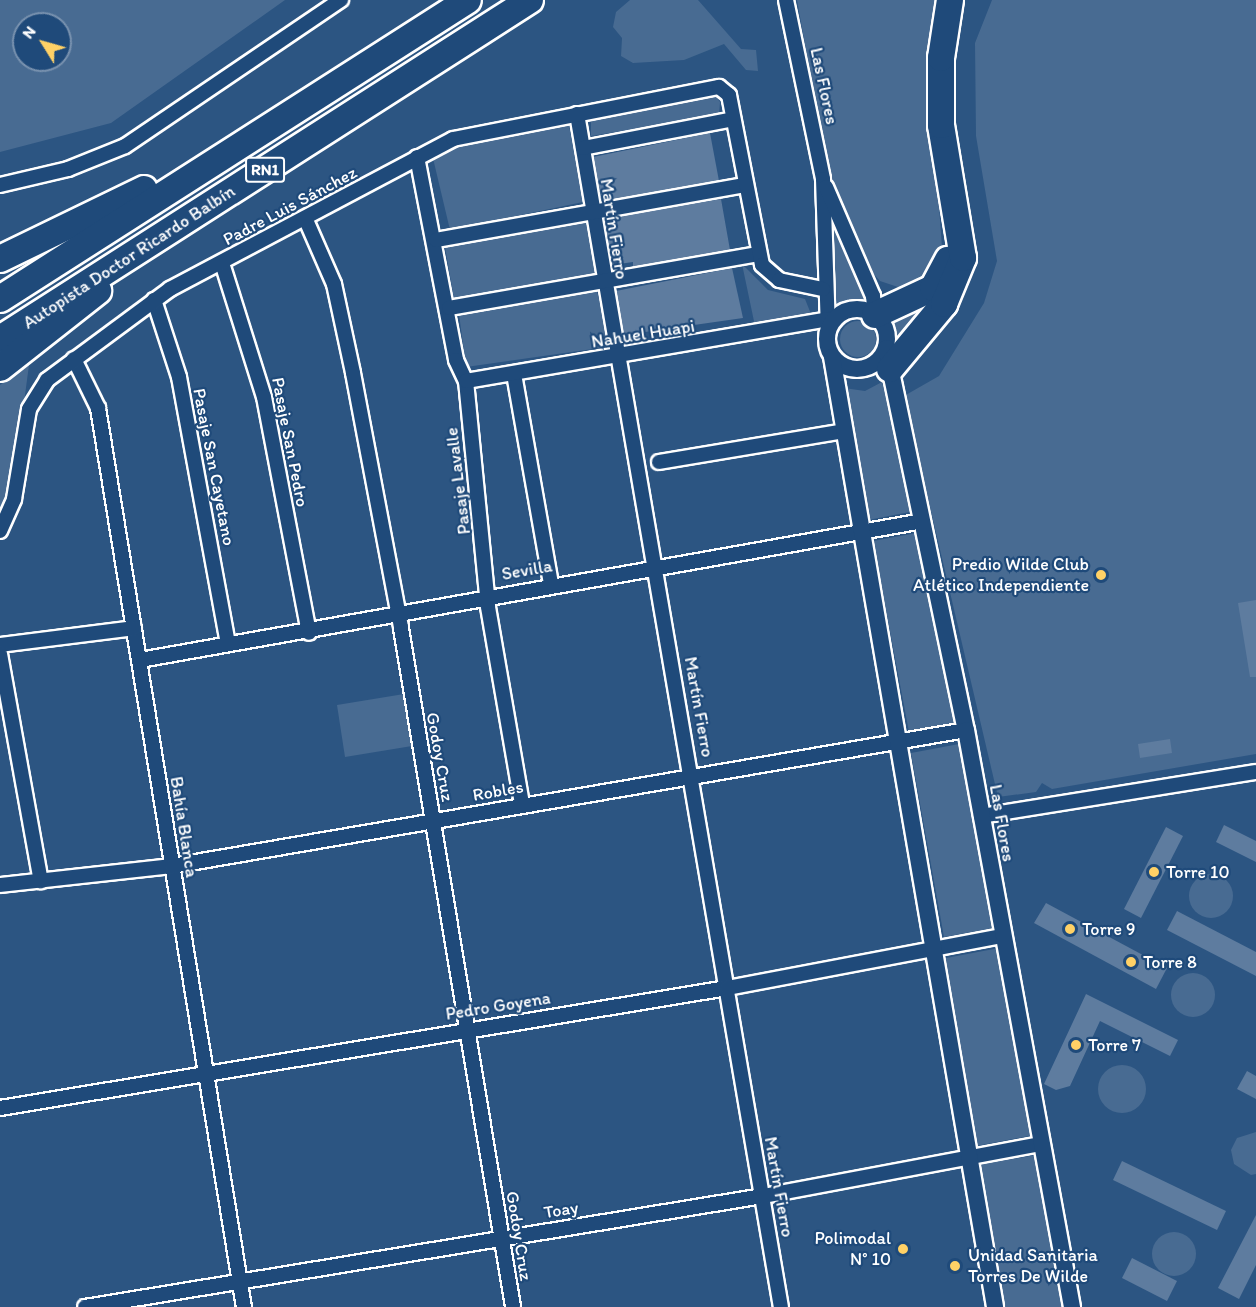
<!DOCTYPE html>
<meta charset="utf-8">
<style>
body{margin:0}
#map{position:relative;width:1256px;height:1307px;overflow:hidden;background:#2c5582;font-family:Itim,sans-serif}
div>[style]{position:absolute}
.green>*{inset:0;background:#486b92}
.round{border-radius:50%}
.building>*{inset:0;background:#5e7c9f}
.roads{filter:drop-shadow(2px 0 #fff) drop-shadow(-2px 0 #fff) drop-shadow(0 2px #fff) drop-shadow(0 -2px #fff)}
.minor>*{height:14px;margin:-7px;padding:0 7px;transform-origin:7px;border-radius:7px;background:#1f4a7a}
.tertiary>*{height:16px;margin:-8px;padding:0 8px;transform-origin:8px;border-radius:8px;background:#1f4a7a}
.tertiary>.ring{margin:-8px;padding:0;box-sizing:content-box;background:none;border:16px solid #1f4a7a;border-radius:50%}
.motorway>*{height:26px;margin:-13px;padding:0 13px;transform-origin:13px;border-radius:13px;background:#1f4a7a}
.dots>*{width:16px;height:16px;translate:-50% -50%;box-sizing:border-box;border:3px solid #1f4a7a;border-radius:50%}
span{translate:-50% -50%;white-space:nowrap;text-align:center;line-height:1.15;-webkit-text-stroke:4.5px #1f4a7a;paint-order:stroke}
.shield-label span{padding:2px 4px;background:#1f4a7a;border:2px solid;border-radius:4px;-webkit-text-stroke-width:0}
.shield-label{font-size:16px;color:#fff;font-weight:700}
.street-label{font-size:18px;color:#fff}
.poi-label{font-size:18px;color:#fff}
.right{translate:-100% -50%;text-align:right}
.left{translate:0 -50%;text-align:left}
.north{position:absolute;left:12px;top:12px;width:60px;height:60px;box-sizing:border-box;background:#1f4a7a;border:2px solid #7992af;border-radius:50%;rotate:307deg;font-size:16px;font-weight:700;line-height:24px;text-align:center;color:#fff}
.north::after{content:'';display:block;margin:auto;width:21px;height:27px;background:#ffd166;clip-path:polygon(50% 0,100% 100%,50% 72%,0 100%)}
</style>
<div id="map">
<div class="green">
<div style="clip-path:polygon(evenodd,0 0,285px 0,111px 123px,0 152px,0 0,24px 24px,60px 24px,60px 60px,24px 60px,24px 24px)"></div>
<div style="clip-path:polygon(630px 0,698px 0,741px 49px,756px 50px,758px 71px,746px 70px,724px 44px,684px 60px,633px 63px,621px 56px,622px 38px,613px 27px,616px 12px)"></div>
<div style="clip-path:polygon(797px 0,941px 0,933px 125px,942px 247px,936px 276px,904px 289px,880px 281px,872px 272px,827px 167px)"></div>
<div style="clip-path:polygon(992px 0,1256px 0,1256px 754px,1052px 789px,1042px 783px,1036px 792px,998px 797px,904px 396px,939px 376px,984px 303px,997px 261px,976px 136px,975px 43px)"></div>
<div style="clip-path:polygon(713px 93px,720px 102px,719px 115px,591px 136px,591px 118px)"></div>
<div style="clip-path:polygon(568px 120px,583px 202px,450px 230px,432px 154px)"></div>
<div style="clip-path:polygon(586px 222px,596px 273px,454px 299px,445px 247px)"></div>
<div style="clip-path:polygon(834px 230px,865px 299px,861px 306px,837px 310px,831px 303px)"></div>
<div style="clip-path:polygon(742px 264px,768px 290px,805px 299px,811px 314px,755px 326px)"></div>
<div style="clip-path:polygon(596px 288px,611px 343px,607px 347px,466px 367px,459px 314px)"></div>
<div style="clip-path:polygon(925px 308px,897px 352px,889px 319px)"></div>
<div class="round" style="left:840px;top:321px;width:36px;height:36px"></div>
<div style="clip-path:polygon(29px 365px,12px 492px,0 520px,0 385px)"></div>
<div style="clip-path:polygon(882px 382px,915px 511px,868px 520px,844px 388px,865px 391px)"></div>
<div style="clip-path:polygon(922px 532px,958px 722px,909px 732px,873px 541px)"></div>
<div style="clip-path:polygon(404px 694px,412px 746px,345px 757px,337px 705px)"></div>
<div style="clip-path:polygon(959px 744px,993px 928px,944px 937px,911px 753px)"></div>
<div class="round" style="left:1189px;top:874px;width:44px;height:44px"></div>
<div style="clip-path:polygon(999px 948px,1034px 1135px,976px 1146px,941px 959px)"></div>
<div class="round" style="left:1171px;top:973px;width:44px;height:44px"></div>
<div class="round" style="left:1098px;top:1065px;width:48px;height:48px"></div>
<div style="clip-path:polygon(1256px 1132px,1256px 1174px,1251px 1175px,1234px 1164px,1231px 1150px,1237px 1138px)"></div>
<div style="clip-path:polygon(1036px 1155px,1062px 1307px,1002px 1307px,977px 1165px)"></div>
<div class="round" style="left:1152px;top:1232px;width:44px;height:44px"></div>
</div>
<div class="building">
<div style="clip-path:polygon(710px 133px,719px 181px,601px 202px,593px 157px)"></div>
<div style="clip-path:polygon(721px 199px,730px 250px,633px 267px,633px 262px,612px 265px,604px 219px)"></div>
<div style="clip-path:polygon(732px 268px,743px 318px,624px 335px,616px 291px)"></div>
<div style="clip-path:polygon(1256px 600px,1256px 677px,1250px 677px,1238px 603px)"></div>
<div style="clip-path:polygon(1170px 739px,1172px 753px,1140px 758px,1138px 744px)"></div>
<div style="clip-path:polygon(1224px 825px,1256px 841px,1256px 862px,1216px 842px)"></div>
<div style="clip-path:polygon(1166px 827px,1183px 836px,1141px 918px,1124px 909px)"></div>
<div style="clip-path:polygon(1046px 903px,1167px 968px,1156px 989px,1034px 923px)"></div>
<div style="clip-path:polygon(1177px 911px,1256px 952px,1256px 976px,1167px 930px)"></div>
<div style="clip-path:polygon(1086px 994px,1178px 1040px,1170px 1056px,1100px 1021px,1070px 1086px,1056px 1090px,1044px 1084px)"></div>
<div style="clip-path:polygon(1247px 1071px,1256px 1076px,1256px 1099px,1237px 1089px)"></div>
<div style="clip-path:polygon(1122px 1161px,1226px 1211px,1217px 1230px,1113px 1180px)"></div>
<div style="clip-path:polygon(1256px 1215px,1256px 1265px,1239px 1299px,1218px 1288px)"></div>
<div style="clip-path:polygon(1132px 1258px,1177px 1281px,1167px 1301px,1122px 1278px)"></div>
</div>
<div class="roads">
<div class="minor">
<div style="left:786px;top:0;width:183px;rotate:78.3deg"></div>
<div style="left:823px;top:179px;width:154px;rotate:88.1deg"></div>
<div style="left:577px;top:114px;width:1210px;rotate:80.3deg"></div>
<div style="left:583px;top:148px;width:153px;rotate:-10.9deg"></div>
<div style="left:417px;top:157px;width:207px;rotate:79.1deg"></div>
<div style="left:456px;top:360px;width:23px;rotate:65deg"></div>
<div style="left:466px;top:381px;width:227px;rotate:84.4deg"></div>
<div style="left:488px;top:607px;width:200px;rotate:80.2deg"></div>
<div style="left:0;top:185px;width:70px;rotate:-13.2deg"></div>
<div style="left:68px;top:169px;width:61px;rotate:-22deg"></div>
<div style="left:125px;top:146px;width:261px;rotate:-34.1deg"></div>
<div style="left:826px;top:187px;width:119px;rotate:66.7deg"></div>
<div style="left:873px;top:296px;width:19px;rotate:84deg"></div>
<div style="left:306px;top:220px;width:70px;rotate:66.4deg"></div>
<div style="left:334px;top:284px;width:91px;rotate:77.9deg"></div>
<div style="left:353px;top:373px;width:259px;rotate:79.3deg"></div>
<div style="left:401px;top:628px;width:688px;rotate:80.63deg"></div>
<div style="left:436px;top:240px;width:315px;rotate:-10.1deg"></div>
<div style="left:222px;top:263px;width:140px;rotate:72.6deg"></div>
<div style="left:264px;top:397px;width:240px;rotate:79.2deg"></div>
<div style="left:154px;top:300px;width:81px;rotate:72deg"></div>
<div style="left:179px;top:377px;width:271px;rotate:79.6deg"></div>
<div style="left:449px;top:308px;width:314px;rotate:-9.9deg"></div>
<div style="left:74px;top:359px;width:55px;rotate:63.9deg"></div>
<div style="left:98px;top:408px;width:911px;rotate:80.78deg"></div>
<div style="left:514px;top:374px;width:213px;rotate:80deg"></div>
<div style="left:466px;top:381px;width:375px;rotate:-9.7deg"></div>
<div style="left:659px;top:462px;width:188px;rotate:-9.5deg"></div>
<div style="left:0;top:531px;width:35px;rotate:-66deg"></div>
<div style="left:14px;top:499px;width:91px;rotate:-80.5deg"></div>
<div style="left:29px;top:409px;width:34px;rotate:-58deg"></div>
<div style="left:47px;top:380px;width:153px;rotate:-36.5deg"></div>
<div style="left:170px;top:289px;width:320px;rotate:-27.9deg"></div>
<div style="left:453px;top:139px;width:271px;rotate:-11.1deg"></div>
<div style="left:719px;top:87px;width:13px;rotate:39deg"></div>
<div style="left:729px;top:95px;width:173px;rotate:79deg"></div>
<div style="left:762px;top:265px;width:23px;rotate:41deg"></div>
<div style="left:779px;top:280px;width:45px;rotate:11.6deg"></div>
<div style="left:0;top:645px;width:135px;rotate:-7.2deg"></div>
<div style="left:0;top:654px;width:231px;rotate:79.8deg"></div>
<div style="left:140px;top:660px;width:795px;rotate:-10.07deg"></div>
<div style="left:981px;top:816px;width:278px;rotate:-9.1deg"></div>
<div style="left:0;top:885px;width:173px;rotate:-6.3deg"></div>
<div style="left:172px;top:866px;width:806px;rotate:-9.72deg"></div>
<div style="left:0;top:1108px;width:737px;rotate:-9.37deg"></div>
<div style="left:727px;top:988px;width:280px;rotate:-10.7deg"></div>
<div style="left:85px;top:1307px;width:687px;rotate:-9.3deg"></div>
<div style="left:763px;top:1196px;width:284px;rotate:-10.6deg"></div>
</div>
<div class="tertiary">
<div class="ring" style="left:827px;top:309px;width:44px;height:44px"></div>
<div style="left:886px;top:348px;width:390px;rotate:78.2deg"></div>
<div style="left:966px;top:730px;width:587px;rotate:79.59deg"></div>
<div style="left:832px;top:357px;width:964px;rotate:80.26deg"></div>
</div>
<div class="motorway">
<div style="left:0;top:259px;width:160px;rotate:-25.9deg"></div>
<div style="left:0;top:299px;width:555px;rotate:-32.57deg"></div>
<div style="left:875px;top:315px;width:64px;rotate:-25deg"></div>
<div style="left:933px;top:288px;width:32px;rotate:-62deg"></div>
<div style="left:0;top:339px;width:629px;rotate:-32.6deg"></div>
<div style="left:0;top:368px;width:125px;rotate:-38.2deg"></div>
<div style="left:890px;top:369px;width:85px;rotate:-50.3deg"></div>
<div style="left:944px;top:304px;width:50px;rotate:-67.6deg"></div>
<div style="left:963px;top:258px;width:135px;rotate:-99.4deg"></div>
<div style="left:941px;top:125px;width:67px;rotate:-90deg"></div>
<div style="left:941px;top:58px;width:59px;rotate:-81.2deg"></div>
</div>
</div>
<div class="dots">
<div style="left:1101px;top:575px;background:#ffd166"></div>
<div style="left:1154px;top:872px;background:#ffd166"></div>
<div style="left:1070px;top:929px;background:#ffd166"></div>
<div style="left:1131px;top:962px;background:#ffd166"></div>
<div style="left:1076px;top:1045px;background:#ffd166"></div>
<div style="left:903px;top:1249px;background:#ffd166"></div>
<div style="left:955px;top:1266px;background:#ffd166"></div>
</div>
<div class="shield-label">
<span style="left:265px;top:170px">RN1</span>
</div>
<div class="street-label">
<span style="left:824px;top:86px;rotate:78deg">Las Flores</span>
<span style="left:290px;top:206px;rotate:-28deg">Padre Luis Sánchez</span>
<span style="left:614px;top:229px;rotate:81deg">Martín Fierro</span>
<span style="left:129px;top:257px;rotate:-33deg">Autopista Doctor Ricardo Balbín</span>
<span style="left:643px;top:334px;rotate:-9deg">Nahuel Huapi</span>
<span style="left:290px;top:442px;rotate:79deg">Pasaje San Pedro</span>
<span style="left:214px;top:467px;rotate:79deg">Pasaje San Cayetano</span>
<span style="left:458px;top:481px;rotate:-97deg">Pasaje Lavalle</span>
<span style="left:527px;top:570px;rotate:-10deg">Sevilla</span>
<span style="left:699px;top:707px;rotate:80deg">Martín Fierro</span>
<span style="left:440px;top:757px;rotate:80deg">Godoy Cruz</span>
<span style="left:498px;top:791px;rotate:-10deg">Robles</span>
<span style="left:1002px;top:823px;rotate:80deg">Las Flores</span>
<span style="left:184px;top:827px;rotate:81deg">Bahía Blanca</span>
<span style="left:498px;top:1006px;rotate:-9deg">Pedro Goyena</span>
<span style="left:779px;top:1187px;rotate:80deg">Martín Fierro</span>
<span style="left:561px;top:1210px;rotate:-9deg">Toay</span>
<span style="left:519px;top:1236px;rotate:81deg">Godoy Cruz</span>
</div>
<div class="poi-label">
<span class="right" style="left:1089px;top:575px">Predio Wilde Club<br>Atlético Independiente</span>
<span class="left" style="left:1166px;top:872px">Torre 10</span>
<span class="left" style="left:1082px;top:929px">Torre 9</span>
<span class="left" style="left:1143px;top:962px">Torre 8</span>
<span class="left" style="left:1088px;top:1045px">Torre 7</span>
<span class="right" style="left:891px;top:1249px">Polimodal<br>N° 10</span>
<span class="left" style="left:968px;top:1266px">Unidad Sanitaria<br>Torres De Wilde</span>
</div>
<div class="north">N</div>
</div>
